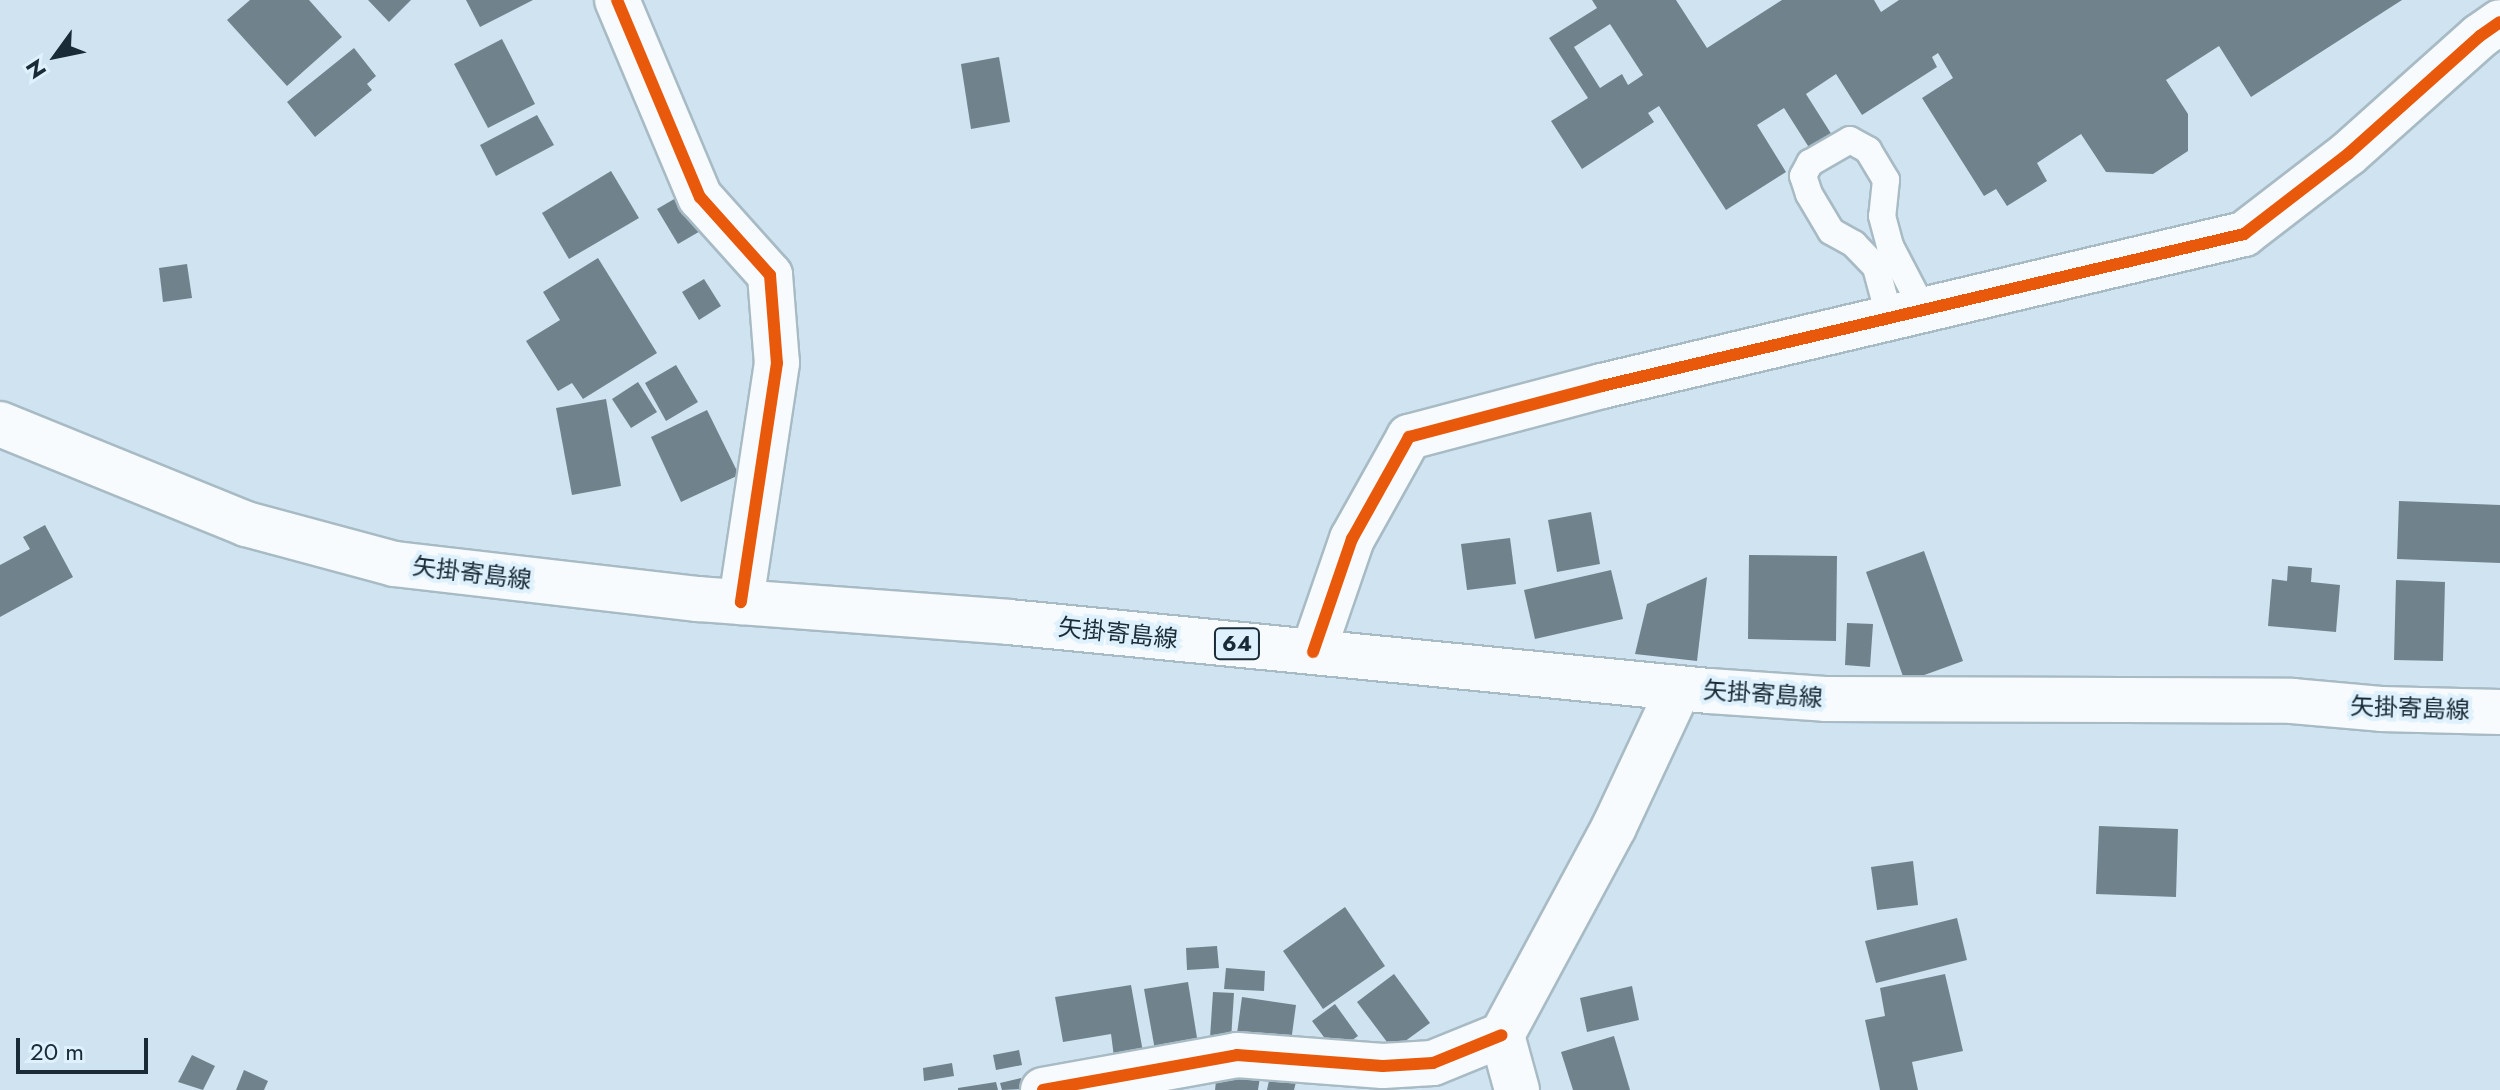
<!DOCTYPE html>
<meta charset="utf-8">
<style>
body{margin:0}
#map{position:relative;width:2500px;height:1090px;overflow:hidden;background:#cfe4f0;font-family:Jost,"Noto Sans JP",sans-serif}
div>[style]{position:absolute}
.building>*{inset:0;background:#70838d}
.roads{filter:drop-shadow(2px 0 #a8bbc5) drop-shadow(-2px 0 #a8bbc5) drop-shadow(0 2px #a8bbc5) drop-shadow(0 -2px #a8bbc5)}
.service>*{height:26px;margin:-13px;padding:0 13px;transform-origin:13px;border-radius:13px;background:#f8fbfd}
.minor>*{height:44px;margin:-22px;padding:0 22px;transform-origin:22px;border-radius:22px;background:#f8fbfd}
.primary>*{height:44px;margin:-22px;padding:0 22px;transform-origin:22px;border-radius:22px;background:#f8fbfd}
.cycleway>*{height:12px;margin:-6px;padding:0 6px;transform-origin:6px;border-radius:6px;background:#e8590c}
span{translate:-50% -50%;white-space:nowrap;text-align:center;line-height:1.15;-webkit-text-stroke:8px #def1fd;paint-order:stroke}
.shield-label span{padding:2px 6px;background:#def1fd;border:2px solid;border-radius:6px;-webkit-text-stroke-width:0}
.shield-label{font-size:22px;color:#182b36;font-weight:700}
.street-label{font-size:24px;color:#182b36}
.north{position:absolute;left:16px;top:16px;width:80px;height:80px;-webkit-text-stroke:6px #def1fd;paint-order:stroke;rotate:237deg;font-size:22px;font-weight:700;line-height:32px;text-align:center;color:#182b36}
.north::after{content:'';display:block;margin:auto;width:28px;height:36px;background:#182b36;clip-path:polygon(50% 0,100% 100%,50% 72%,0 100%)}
.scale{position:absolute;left:16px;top:1038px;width:132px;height:36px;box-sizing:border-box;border:4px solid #182b36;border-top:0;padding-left:10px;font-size:24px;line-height:28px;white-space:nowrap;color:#182b36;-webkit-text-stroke:6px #def1fd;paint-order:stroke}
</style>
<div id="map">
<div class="building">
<div style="clip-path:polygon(250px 0,309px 0,342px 37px,287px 86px,227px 20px)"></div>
<div style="clip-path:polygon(368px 0,411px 0,389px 22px)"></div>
<div style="clip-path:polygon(466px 0,533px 0,480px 27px)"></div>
<div style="clip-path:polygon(evenodd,1592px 0,1676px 0,1707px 48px,1782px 0,1874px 0,1881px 12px,1899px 0,2402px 0,2251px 97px,2219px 46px,2166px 80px,2188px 114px,2188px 151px,2153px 174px,2106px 172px,2081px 134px,2037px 163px,2047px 181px,2007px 206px,1996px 189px,1984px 196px,1922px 98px,1953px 78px,1938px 53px,1932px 57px,1937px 67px,1862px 115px,1836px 74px,1806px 94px,1844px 154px,1822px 168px,1784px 108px,1757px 125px,1786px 172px,1726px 210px,1659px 106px,1648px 113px,1654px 122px,1582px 169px,1551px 121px,1588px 98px,1549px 38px,1597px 8px,1592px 0,1610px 24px,1643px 75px,1628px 85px,1622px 74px,1600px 88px,1574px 47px,1610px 24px)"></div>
<div style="clip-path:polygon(502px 39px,535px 104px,488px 128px,454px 64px)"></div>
<div style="clip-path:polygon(354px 48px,376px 76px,367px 84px,372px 90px,315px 137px,287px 102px)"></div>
<div style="clip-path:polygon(999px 57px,1010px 122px,971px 129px,961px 64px)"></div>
<div style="clip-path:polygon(537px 115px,554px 145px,496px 176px,480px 145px)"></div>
<div style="clip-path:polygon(611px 171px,639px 218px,569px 259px,542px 213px)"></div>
<div style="clip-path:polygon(688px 191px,709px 226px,678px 244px,657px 209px)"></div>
<div style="clip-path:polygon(598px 258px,657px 353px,583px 399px,572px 383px,558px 391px,526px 341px,560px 320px,543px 292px)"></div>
<div style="clip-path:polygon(187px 264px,192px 298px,163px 302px,159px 268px)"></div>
<div style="clip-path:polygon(704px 279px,721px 306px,699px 320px,682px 292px)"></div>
<div style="clip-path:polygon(676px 365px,698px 402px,666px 421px,645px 383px)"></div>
<div style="clip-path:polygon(638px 382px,657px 412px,631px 428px,612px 399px)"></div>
<div style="clip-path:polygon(606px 399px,621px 486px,572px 495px,556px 408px)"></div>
<div style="clip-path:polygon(707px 410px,739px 475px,681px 502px,651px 437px)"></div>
<div style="clip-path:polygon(2399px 501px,2500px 505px,2500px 563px,2397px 559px)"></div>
<div style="clip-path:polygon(1591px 512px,1600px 564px,1557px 572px,1548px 520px)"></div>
<div style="clip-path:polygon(45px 525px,73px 577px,0 617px,0 565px,30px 549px,23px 537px)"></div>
<div style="clip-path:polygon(1510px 538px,1516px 584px,1467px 590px,1461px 544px)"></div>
<div style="clip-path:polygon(1924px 551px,1963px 661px,1905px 682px,1866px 572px)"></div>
<div style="clip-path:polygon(1749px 555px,1837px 556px,1836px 641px,1748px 639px)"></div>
<div style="clip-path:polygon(2288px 566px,2312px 568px,2311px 582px,2340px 585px,2336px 632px,2268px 626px,2272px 579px,2287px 581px)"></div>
<div style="clip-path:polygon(1611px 570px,1623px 619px,1535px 639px,1524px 590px)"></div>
<div style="clip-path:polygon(1707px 577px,1697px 661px,1635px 654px,1647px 604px)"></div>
<div style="clip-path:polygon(2396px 580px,2445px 582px,2443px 661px,2394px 660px)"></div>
<div style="clip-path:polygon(1847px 623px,1873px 624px,1870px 667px,1845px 665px)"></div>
<div style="clip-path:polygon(2099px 826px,2178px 829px,2176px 897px,2096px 894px)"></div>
<div style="clip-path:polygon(1913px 861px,1918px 905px,1877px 910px,1871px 867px)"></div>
<div style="clip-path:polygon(1345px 907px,1385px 966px,1323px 1009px,1283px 951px)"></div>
<div style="clip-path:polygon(1957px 918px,1967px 960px,1876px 983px,1865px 941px)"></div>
<div style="clip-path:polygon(1217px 946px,1219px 968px,1187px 970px,1186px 948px)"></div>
<div style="clip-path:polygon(1226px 968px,1265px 971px,1264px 991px,1224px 989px)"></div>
<div style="clip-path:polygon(1394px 974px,1430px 1023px,1393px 1050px,1357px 1002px)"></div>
<div style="clip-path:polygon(1945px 974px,1963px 1051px,1912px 1062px,1918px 1090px,1880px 1090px,1865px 1020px,1885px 1016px,1880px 988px)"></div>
<div style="clip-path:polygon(1188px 982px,1198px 1044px,1155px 1050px,1144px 989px)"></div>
<div style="clip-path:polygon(1131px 985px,1143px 1052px,1114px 1057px,1111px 1034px,1063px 1042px,1055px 997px)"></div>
<div style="clip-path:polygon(1632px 986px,1639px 1020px,1587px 1032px,1580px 998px)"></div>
<div style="clip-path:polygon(1213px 992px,1234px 993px,1231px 1040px,1210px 1038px)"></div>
<div style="clip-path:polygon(1242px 997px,1296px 1005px,1290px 1049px,1236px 1041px)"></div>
<div style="clip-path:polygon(1335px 1004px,1358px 1036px,1335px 1052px,1312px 1021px)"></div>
<div style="clip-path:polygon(1614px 1036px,1630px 1090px,1573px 1090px,1561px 1052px)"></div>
<div style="clip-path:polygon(1019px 1050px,1022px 1065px,996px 1070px,993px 1055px)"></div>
<div style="clip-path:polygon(192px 1055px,215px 1066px,203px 1090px,178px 1082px)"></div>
<div style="clip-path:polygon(952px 1063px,954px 1076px,924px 1081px,923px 1068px)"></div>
<div style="clip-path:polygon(244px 1070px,268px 1081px,264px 1090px,236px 1090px)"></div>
<div style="clip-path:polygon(1217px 1072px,1260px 1077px,1258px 1090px,1215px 1090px)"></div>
<div style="clip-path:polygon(1270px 1076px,1296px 1082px,1294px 1090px,1267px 1090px)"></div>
<div style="clip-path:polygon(1021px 1078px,1024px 1089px,1002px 1090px,1000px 1083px)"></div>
<div style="clip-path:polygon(996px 1082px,998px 1090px,958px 1090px,958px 1088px)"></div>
</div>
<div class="roads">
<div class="service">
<div style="left:1884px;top:320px;width:23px;rotate:-90deg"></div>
<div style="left:1884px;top:297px;width:31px;rotate:-105deg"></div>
<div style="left:1876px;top:267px;width:32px;rotate:-134deg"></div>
<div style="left:1854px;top:244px;width:26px;rotate:-151deg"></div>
<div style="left:1831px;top:231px;width:43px;rotate:-120.7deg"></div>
<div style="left:1809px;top:194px;width:19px;rotate:-108deg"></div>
<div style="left:1803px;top:176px;width:15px;rotate:-62deg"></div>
<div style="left:1810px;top:163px;width:46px;rotate:-29.9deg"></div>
<div style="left:1850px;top:140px;width:21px;rotate:29deg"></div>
<div style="left:1868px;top:150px;width:35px;rotate:59deg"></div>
<div style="left:1886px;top:180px;width:36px;rotate:96deg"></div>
<div style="left:1882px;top:216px;width:31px;rotate:75deg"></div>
<div style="left:1890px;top:246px;width:73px;rotate:62.4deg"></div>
</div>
<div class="minor">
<div style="left:617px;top:0;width:214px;rotate:67.2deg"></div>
<div style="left:700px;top:197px;width:105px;rotate:48.1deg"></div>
<div style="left:770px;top:275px;width:88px;rotate:85.5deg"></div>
<div style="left:777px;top:363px;width:242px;rotate:98.6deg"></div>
<div style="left:1313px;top:652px;width:120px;rotate:-71deg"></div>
<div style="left:1352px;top:539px;width:117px;rotate:-60.8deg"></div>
<div style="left:1409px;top:437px;width:200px;rotate:-14.8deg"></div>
<div style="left:1602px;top:386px;width:660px;rotate:-13.32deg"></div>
<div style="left:2244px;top:234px;width:131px;rotate:-37.6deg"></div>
<div style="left:2348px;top:154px;width:177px;rotate:-41.8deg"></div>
<div style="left:2480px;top:36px;width:24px;rotate:-35deg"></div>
<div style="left:1043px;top:1090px;width:197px;rotate:-10.2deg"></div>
<div style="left:1237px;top:1055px;width:146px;rotate:4.3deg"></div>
<div style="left:1383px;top:1066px;width:50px;rotate:-3.4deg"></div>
<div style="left:1433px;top:1063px;width:74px;rotate:-22.1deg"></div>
<div style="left:1517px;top:1090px;width:57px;rotate:-105.3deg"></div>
<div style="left:1502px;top:1035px;width:236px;rotate:-61.7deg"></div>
<div style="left:1614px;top:827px;width:153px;rotate:-64.9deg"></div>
</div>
<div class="primary">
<div style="left:0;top:424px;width:266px;rotate:22.1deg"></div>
<div style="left:246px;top:524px;width:153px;rotate:15.1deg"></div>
<div style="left:394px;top:564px;width:306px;rotate:6.6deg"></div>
<div style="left:698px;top:599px;width:312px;rotate:4.2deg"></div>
<div style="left:1009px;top:622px;width:703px;rotate:5.63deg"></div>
<div style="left:1709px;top:691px;width:116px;rotate:3.9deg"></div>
<div style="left:1825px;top:699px;width:467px;rotate:0.2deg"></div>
<div style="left:2292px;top:701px;width:89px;rotate:5.1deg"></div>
<div style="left:2381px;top:709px;width:119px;rotate:1.4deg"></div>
</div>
</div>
<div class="cycleway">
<div style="left:617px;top:0;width:214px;rotate:67.2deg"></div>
<div style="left:700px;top:197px;width:105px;rotate:48.1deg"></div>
<div style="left:770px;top:275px;width:88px;rotate:85.5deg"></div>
<div style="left:777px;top:363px;width:242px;rotate:98.6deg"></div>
<div style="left:1313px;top:652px;width:120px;rotate:-71deg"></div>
<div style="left:1352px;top:539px;width:117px;rotate:-60.8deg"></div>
<div style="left:1409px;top:437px;width:200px;rotate:-14.8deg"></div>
<div style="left:1602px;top:386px;width:660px;rotate:-13.32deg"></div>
<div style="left:2244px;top:234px;width:131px;rotate:-37.6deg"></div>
<div style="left:2348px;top:154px;width:177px;rotate:-41.8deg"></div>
<div style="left:2480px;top:36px;width:24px;rotate:-35deg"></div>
<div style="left:1043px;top:1090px;width:197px;rotate:-10.2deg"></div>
<div style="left:1237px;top:1055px;width:146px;rotate:4.3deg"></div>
<div style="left:1383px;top:1066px;width:50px;rotate:-3.4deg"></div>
<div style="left:1433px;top:1063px;width:74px;rotate:-22.1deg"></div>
</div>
<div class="shield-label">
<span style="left:1237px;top:644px">64</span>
</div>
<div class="street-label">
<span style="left:472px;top:573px;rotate:7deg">矢掛寄島線</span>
<span style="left:1118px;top:633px;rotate:6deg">矢掛寄島線</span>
<span style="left:1763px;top:694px;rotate:4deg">矢掛寄島線</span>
<span style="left:2410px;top:708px;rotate:2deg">矢掛寄島線</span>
</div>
<div class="north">N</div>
<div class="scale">20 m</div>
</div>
